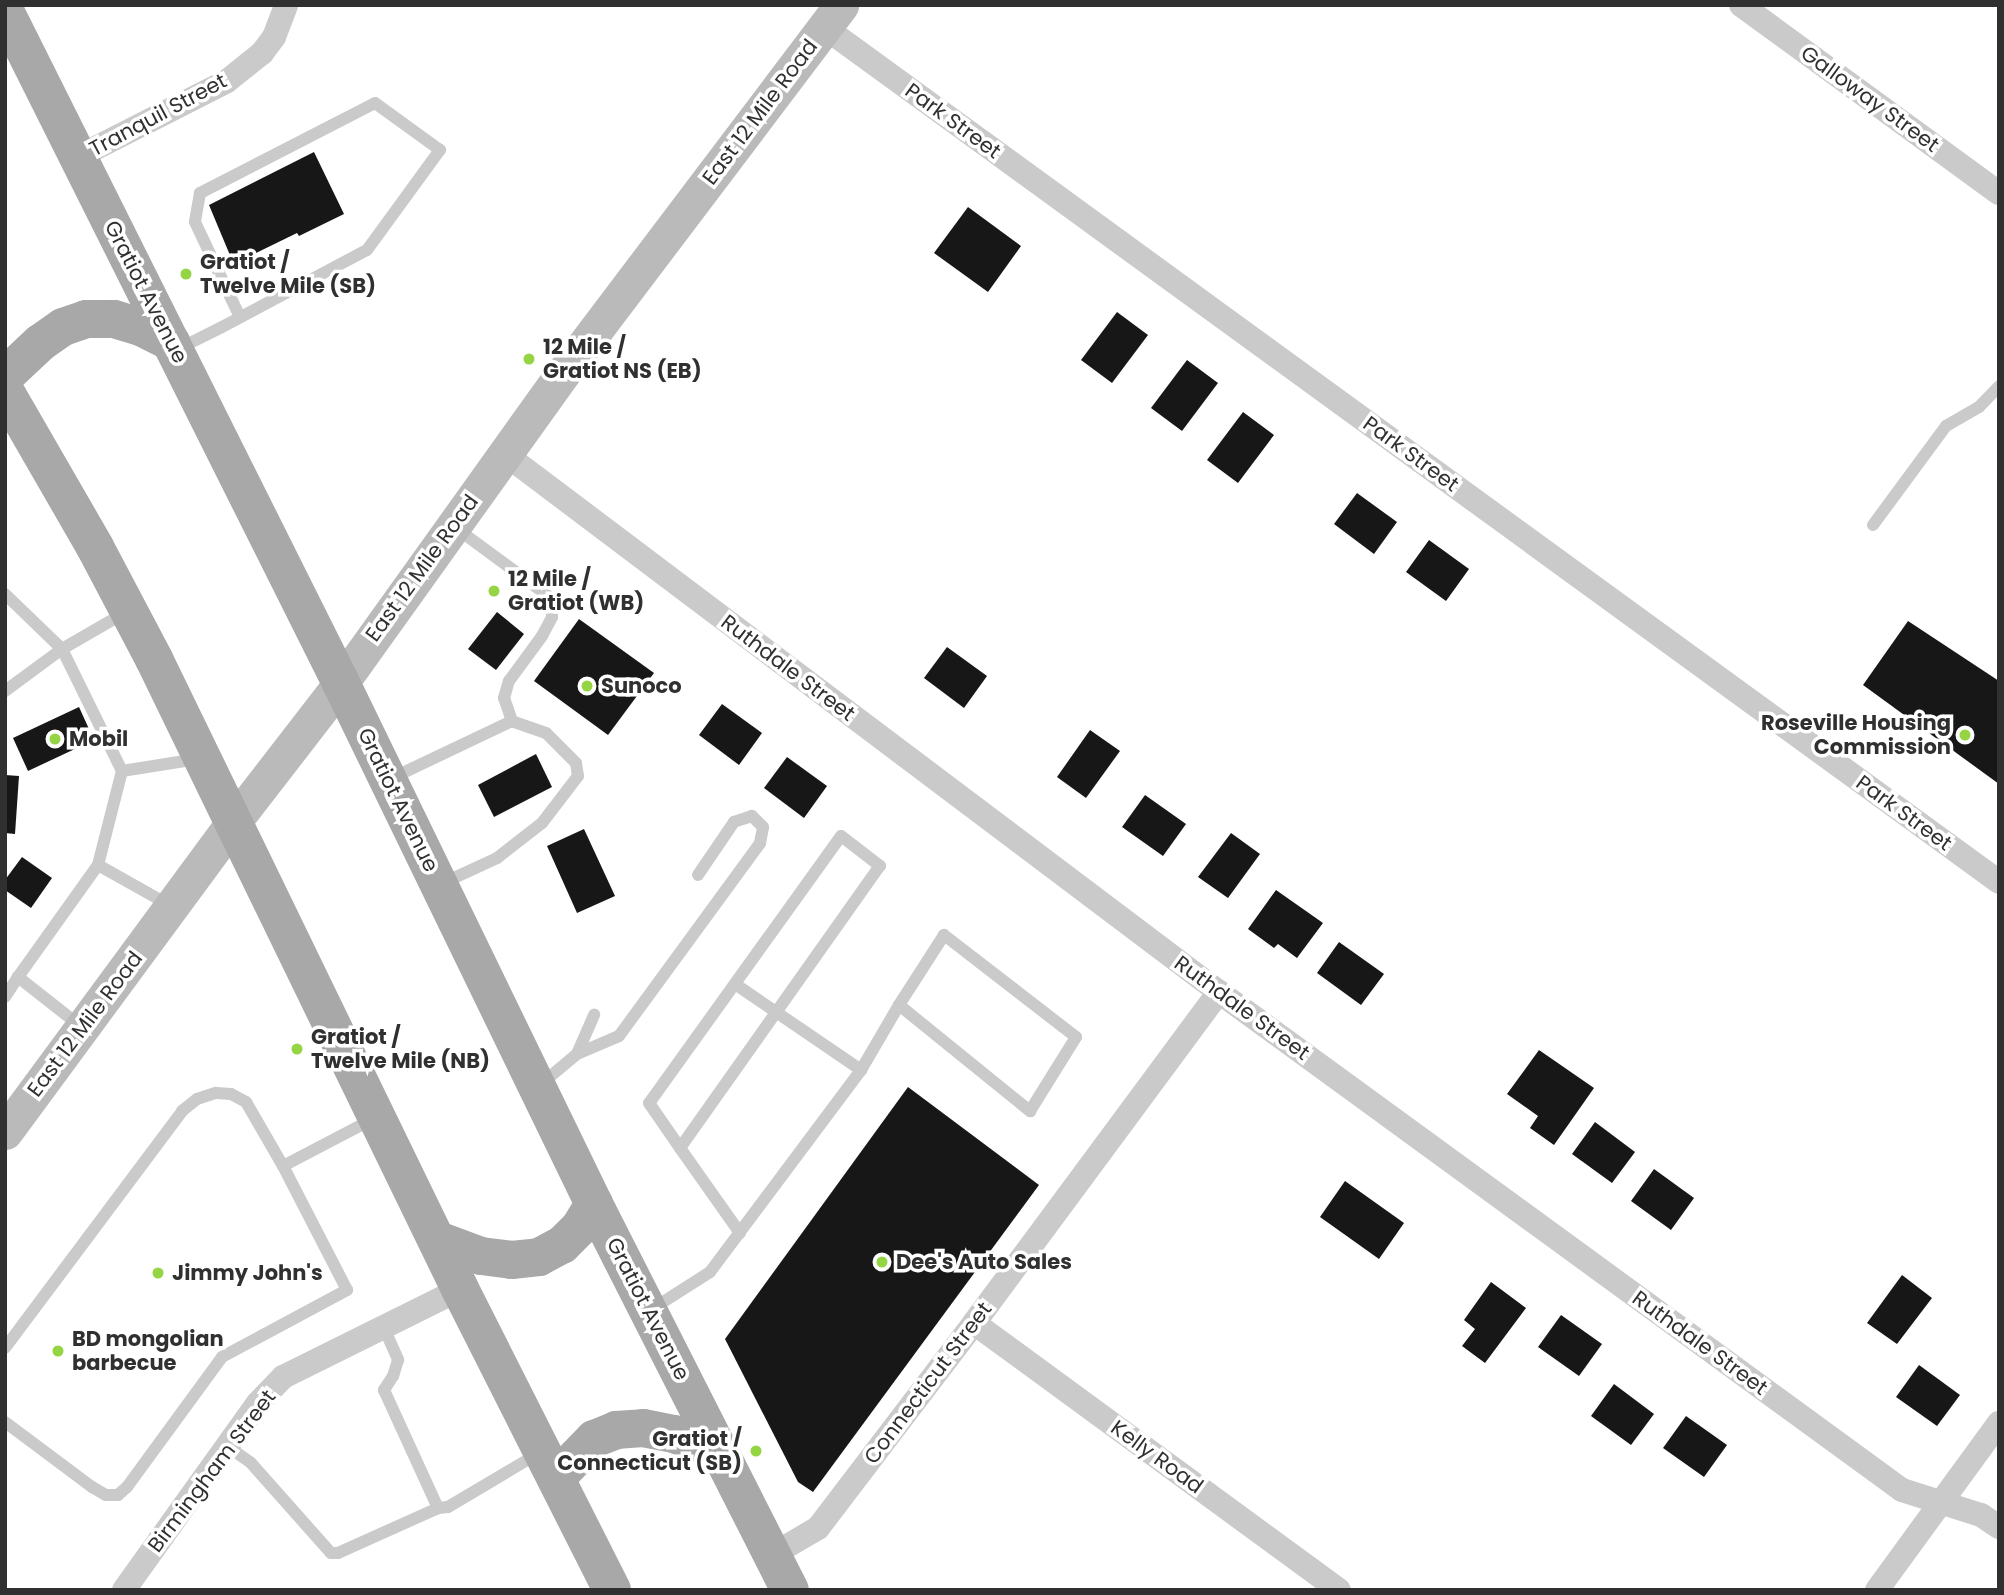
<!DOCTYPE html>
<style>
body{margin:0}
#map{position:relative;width:2004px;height:1595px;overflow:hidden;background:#fff;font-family:Poppins,sans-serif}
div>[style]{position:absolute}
.building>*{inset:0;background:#171717}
.service>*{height:12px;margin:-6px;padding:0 6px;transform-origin:6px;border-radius:6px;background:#cacaca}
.minor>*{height:24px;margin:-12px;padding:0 12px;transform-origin:12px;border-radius:12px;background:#cacaca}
.secondary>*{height:35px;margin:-17.5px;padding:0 17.5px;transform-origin:17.5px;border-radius:17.5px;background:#bababa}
.primary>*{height:38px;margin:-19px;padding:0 19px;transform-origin:19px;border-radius:19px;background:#a8a8a8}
.dots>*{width:19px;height:19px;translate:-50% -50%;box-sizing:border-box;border:4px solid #fff;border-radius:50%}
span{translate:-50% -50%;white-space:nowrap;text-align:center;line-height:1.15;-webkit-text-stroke:7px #fff;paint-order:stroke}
.street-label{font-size:21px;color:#303030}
.poi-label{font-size:21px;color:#303030;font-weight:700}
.left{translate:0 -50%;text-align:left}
.right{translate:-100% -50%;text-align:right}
.frame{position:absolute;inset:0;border:7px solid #303030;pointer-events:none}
</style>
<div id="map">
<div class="building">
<div style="clip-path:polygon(314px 152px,344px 214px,299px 236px,297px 233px,250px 256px,249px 252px,232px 260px,209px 205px)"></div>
<div style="clip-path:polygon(968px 207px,1021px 246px,988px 292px,934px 253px)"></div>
<div style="clip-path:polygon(1117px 312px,1148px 335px,1112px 383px,1081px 360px)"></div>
<div style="clip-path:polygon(1187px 360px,1218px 383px,1182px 431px,1151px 408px)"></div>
<div style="clip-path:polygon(1243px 412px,1274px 435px,1238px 483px,1207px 460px)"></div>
<div style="clip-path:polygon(1357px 493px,1397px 522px,1374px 554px,1334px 524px)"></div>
<div style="clip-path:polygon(1429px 540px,1469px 569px,1446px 601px,1406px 572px)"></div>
<div style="clip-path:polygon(497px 612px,524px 634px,496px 670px,468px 649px)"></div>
<div style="clip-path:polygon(579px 619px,654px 673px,608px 735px,534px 681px)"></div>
<div style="clip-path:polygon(1908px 621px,1999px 681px,1999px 784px,1863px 685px)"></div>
<div style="clip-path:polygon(947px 647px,987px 676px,964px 708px,924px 678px)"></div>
<div style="clip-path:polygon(722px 704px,762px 733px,739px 765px,699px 735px)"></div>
<div style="clip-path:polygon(79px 707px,94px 740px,28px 771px,13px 738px)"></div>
<div style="clip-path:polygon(1090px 730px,1120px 751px,1086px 798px,1057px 777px)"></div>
<div style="clip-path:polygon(536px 754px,552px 787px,494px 817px,478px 785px)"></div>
<div style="clip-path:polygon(787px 757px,827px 786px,804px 818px,764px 788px)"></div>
<div style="clip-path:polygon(5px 775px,19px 776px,15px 834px,5px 833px)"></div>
<div style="clip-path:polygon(1145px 795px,1186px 824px,1163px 856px,1122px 827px)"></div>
<div style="clip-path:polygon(584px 829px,615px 896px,577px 913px,547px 846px)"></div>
<div style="clip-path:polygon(1231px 833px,1260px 854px,1228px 898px,1198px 877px)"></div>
<div style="clip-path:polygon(22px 857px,52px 878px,31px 908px,5px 890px,5px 880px)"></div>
<div style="clip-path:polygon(1276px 890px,1323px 923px,1297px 958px,1278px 944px,1274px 948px,1248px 929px)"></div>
<div style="clip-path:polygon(1339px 942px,1384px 974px,1361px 1005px,1317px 973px)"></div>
<div style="clip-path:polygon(1539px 1050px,1594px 1088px,1554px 1145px,1530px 1128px,1538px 1116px,1507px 1094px)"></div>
<div style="clip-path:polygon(908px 1087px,1039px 1185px,813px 1492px,798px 1482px,725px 1339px)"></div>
<div style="clip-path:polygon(1595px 1122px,1635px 1152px,1612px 1183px,1572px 1154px)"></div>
<div style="clip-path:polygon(1654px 1169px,1694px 1198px,1671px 1230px,1631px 1201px)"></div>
<div style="clip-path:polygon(1345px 1181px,1404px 1223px,1379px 1259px,1320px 1217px)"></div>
<div style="clip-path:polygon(1902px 1275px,1932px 1298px,1897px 1344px,1867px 1323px)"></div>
<div style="clip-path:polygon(1491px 1282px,1526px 1308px,1485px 1363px,1462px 1346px,1475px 1329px,1464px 1320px)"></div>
<div style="clip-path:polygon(1561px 1315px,1602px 1344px,1579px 1376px,1538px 1347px)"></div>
<div style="clip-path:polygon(1919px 1365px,1960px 1395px,1937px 1426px,1896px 1397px)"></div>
<div style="clip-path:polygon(1614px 1384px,1654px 1414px,1631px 1445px,1591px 1416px)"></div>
<div style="clip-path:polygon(1686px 1416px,1727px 1445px,1704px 1477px,1663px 1448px)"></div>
</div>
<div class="service">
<div style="left:178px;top:349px;width:49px;rotate:-26.6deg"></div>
<div style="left:222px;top:327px;width:164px;rotate:-28deg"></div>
<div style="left:367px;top:250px;width:124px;rotate:-53.9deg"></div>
<div style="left:440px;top:150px;width:80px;rotate:-144.1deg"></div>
<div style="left:375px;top:103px;width:197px;rotate:152.8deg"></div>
<div style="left:200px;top:193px;width:29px;rotate:100deg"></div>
<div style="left:195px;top:222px;width:105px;rotate:64.7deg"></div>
<div style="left:1873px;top:525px;width:123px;rotate:-53.6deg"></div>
<div style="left:1946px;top:426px;width:38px;rotate:-30deg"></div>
<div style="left:1979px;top:407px;width:29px;rotate:-46deg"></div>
<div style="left:5px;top:594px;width:79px;rotate:44deg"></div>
<div style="left:62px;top:649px;width:71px;rotate:143.6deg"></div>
<div style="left:122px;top:771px;width:136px;rotate:-116.2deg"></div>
<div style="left:62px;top:649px;width:74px;rotate:-30deg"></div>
<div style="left:392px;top:778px;width:133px;rotate:-25.4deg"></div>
<div style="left:98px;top:865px;width:97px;rotate:-75.7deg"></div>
<div style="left:122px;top:771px;width:76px;rotate:-9.1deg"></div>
<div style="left:443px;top:883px;width:60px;rotate:-24.8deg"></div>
<div style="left:497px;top:858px;width:57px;rotate:-37.9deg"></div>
<div style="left:542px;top:823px;width:59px;rotate:-52.5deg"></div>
<div style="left:578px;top:776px;width:13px;rotate:-99deg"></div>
<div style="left:576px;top:763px;width:42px;rotate:-135deg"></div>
<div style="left:546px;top:733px;width:36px;rotate:-161deg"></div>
<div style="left:512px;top:721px;width:24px;rotate:-109deg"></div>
<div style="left:504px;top:698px;width:18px;rotate:-74deg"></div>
<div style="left:509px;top:681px;width:56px;rotate:-53.7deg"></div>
<div style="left:542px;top:636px;width:21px;rotate:-62deg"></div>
<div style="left:552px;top:617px;width:19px;rotate:-93deg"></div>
<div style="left:551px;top:598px;width:118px;rotate:-143.6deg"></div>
<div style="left:735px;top:984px;width:153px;rotate:34.3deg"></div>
<div style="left:5px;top:997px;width:24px;rotate:-57deg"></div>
<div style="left:79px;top:1025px;width:78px;rotate:-141.8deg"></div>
<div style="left:18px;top:977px;width:138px;rotate:-54.5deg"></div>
<div style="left:98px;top:865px;width:84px;rotate:29.3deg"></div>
<div style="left:577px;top:1054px;width:43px;rotate:-66.4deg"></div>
<div style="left:540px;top:1085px;width:48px;rotate:-40deg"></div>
<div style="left:577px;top:1054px;width:46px;rotate:-23.2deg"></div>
<div style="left:619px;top:1036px;width:239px;rotate:-53.8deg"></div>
<div style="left:760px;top:843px;width:16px;rotate:-79deg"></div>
<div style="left:763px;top:827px;width:16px;rotate:-135deg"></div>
<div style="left:752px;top:816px;width:19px;rotate:162deg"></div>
<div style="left:734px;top:822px;width:64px;rotate:124.2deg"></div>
<div style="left:680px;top:1148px;width:346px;rotate:-54.7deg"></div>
<div style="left:880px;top:866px;width:49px;rotate:-142.4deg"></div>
<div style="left:841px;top:836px;width:329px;rotate:125.7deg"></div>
<div style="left:649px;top:1103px;width:55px;rotate:55.4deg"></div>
<div style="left:680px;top:1148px;width:104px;rotate:54.8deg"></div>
<div style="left:652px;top:1309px;width:69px;rotate:-32.5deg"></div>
<div style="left:710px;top:1272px;width:252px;rotate:-53.2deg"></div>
<div style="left:861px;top:1070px;width:75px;rotate:-59.7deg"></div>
<div style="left:899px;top:1005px;width:169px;rotate:39deg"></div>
<div style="left:1030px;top:1111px;width:87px;rotate:-58.1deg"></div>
<div style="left:1076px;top:1037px;width:167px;rotate:-142.3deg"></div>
<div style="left:944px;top:935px;width:83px;rotate:122.7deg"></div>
<div style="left:384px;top:1328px;width:35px;rotate:66deg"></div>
<div style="left:398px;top:1360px;width:17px;rotate:107deg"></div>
<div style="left:393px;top:1376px;width:17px;rotate:123deg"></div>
<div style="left:384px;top:1390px;width:130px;rotate:65.4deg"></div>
<div style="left:438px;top:1508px;width:10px;rotate:-6deg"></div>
<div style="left:448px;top:1507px;width:106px;rotate:-30.7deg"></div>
<div style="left:5px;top:1348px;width:296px;rotate:-53.2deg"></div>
<div style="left:182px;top:1111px;width:19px;rotate:-39deg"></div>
<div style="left:197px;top:1099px;width:20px;rotate:-18deg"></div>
<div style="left:216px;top:1093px;width:15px;rotate:4deg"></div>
<div style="left:231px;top:1094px;width:17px;rotate:28deg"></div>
<div style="left:246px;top:1102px;width:74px;rotate:60deg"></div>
<div style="left:283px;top:1166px;width:102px;rotate:-27.6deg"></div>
<div style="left:5px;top:1422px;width:109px;rotate:36.8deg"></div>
<div style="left:92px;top:1487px;width:16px;rotate:30deg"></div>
<div style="left:106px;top:1495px;width:12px"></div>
<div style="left:118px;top:1495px;width:12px;rotate:-42deg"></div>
<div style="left:127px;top:1487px;width:161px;rotate:-53.8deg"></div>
<div style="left:222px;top:1357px;width:142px;rotate:-28.2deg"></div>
<div style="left:347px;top:1290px;width:140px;rotate:-117.3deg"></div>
<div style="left:227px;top:1446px;width:29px;rotate:35deg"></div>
<div style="left:251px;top:1463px;width:120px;rotate:48.4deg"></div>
<div style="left:331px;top:1553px;width:7px"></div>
<div style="left:338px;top:1553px;width:110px;rotate:-24.2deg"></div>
</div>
<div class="minor">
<div style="left:1741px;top:5px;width:319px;rotate:36.1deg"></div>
<div style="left:824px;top:27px;width:1453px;rotate:36.04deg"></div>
<div style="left:78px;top:157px;width:167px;rotate:-27deg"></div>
<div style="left:227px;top:81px;width:45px;rotate:-38.7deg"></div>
<div style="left:262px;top:53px;width:20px;rotate:-53deg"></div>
<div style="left:274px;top:37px;width:34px;rotate:-69deg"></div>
<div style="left:505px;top:454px;width:894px;rotate:37deg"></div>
<div style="left:1219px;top:992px;width:845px;rotate:36.1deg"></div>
<div style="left:1902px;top:1490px;width:83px;rotate:17.6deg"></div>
<div style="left:1981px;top:1515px;width:22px;rotate:34deg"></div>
<div style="left:974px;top:1323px;width:452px;rotate:36.2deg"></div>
<div style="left:772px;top:1555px;width:53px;rotate:-30.4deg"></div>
<div style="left:818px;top:1528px;width:258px;rotate:-52.7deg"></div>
<div style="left:974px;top:1323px;width:412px;rotate:-53.5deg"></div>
<div style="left:124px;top:1590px;width:230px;rotate:-54.4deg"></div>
<div style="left:258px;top:1403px;width:36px;rotate:-46deg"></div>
<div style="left:283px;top:1377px;width:198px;rotate:-26.4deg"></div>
<div style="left:1877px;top:1590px;width:207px;rotate:-53.9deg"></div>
</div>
<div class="secondary">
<div style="left:5px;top:1132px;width:383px;rotate:-53.6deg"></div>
<div style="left:232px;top:824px;width:178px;rotate:-52.3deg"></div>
<div style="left:341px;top:683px;width:381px;rotate:-54.4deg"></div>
<div style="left:563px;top:373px;width:461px;rotate:-52.9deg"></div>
</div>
<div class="primary">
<div style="left:5px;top:11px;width:751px;rotate:63.43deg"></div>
<div style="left:341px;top:683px;width:579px;rotate:64.1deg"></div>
<div style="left:594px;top:1204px;width:433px;rotate:63.1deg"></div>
<div style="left:5px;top:376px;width:48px;rotate:-43.3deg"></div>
<div style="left:40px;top:343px;width:28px;rotate:-35deg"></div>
<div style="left:63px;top:327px;width:24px;rotate:-19deg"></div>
<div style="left:86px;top:319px;width:28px"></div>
<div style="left:114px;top:319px;width:28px;rotate:17deg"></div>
<div style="left:141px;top:327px;width:34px;rotate:27deg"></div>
<div style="left:5px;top:391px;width:180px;rotate:60deg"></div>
<div style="left:95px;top:547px;width:127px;rotate:62.2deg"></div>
<div style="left:154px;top:659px;width:700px;rotate:64.09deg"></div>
<div style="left:460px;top:1289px;width:337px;rotate:63.2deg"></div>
<div style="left:438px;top:1240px;width:46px;rotate:20.4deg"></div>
<div style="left:481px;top:1256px;width:31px;rotate:7deg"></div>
<div style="left:512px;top:1260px;width:27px;rotate:-6deg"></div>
<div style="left:539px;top:1257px;width:26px;rotate:-28deg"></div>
<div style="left:562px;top:1245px;width:25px;rotate:-45deg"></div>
<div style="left:580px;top:1227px;width:27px;rotate:-59deg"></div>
<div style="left:558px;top:1476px;width:52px;rotate:-45.8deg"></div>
<div style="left:594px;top:1439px;width:24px;rotate:-22deg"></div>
<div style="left:616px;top:1430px;width:27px;rotate:-4deg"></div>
<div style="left:643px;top:1428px;width:32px;rotate:11deg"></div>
<div style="left:674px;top:1434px;width:50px;rotate:22.4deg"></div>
</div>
<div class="dots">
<div style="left:186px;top:274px;background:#95d543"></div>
<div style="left:529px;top:359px;background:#95d543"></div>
<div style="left:494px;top:591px;background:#95d543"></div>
<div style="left:587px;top:686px;background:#95d543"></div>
<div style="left:1965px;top:735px;background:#95d543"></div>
<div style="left:55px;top:739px;background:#95d543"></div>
<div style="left:297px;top:1049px;background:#95d543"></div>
<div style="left:882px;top:1262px;background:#95d543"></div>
<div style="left:158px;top:1273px;background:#95d543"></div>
<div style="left:58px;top:1351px;background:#95d543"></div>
<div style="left:756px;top:1451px;background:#95d543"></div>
</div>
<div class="street-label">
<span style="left:1870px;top:99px;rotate:36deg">Galloway Street</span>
<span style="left:760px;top:112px;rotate:-53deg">East 12 Mile Road</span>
<span style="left:158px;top:115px;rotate:-28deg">Tranquil Street</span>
<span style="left:953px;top:121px;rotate:36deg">Park Street</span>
<span style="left:146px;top:292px;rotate:63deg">Gratiot Avenue</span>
<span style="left:1411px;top:454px;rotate:36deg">Park Street</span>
<span style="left:422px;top:568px;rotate:-54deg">East 12 Mile Road</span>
<span style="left:788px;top:668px;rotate:37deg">Ruthdale Street</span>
<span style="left:398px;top:800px;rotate:64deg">Gratiot Avenue</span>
<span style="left:1904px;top:813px;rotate:36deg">Park Street</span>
<span style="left:1242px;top:1008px;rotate:36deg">Ruthdale Street</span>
<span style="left:85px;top:1024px;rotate:-53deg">East 12 Mile Road</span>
<span style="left:648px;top:1309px;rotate:63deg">Gratiot Avenue</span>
<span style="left:1700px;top:1343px;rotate:36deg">Ruthdale Street</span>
<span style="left:928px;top:1383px;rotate:-53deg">Connecticut Street</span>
<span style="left:1157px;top:1457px;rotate:36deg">Kelly Road</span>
<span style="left:212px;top:1471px;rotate:-53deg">Birmingham Street</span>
</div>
<div class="poi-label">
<span class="left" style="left:200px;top:274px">Gratiot /<br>Twelve Mile (SB)</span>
<span class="left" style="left:543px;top:359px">12 Mile /<br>Gratiot NS (EB)</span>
<span class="left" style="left:508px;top:591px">12 Mile /<br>Gratiot (WB)</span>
<span class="left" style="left:601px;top:686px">Sunoco</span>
<span class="right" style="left:1951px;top:735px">Roseville Housing<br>Commission</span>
<span class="left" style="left:69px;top:739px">Mobil</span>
<span class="left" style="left:311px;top:1049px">Gratiot /<br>Twelve Mile (NB)</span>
<span class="left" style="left:896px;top:1262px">Dee's Auto Sales</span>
<span class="left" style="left:172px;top:1273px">Jimmy John's</span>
<span class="left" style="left:72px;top:1351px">BD mongolian<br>barbecue</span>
<span class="right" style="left:742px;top:1451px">Gratiot /<br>Connecticut (SB)</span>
</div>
<div class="frame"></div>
</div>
